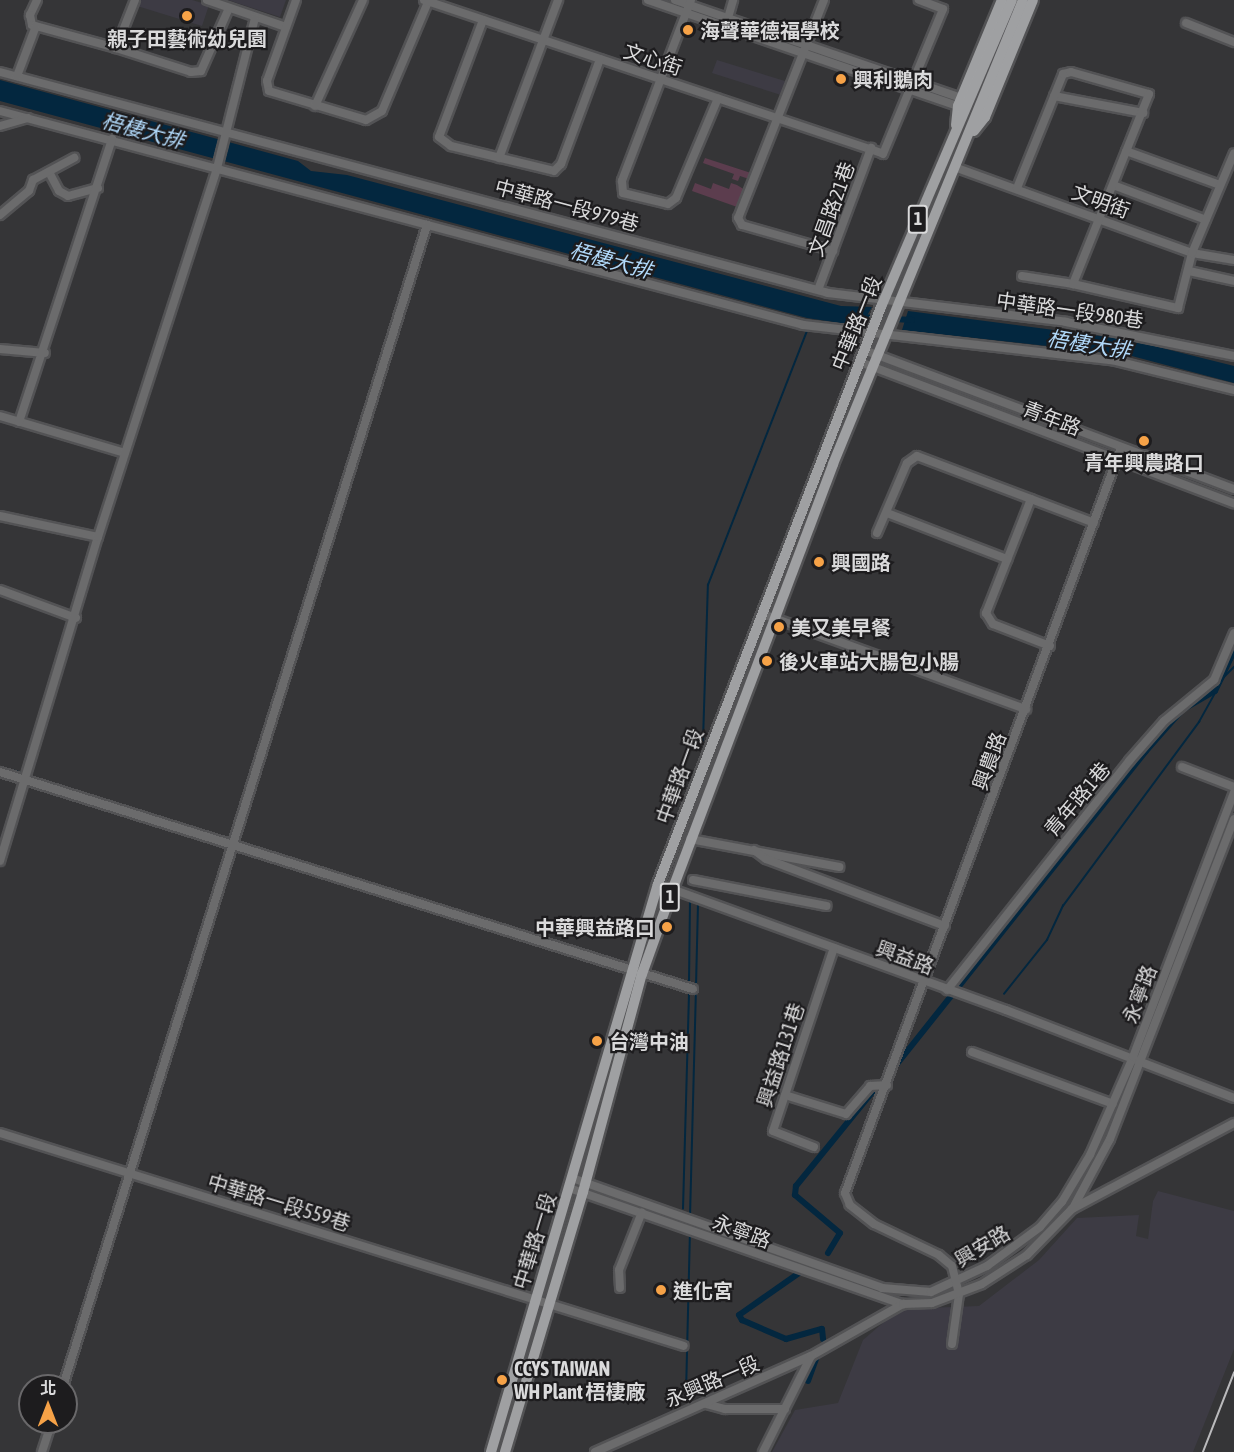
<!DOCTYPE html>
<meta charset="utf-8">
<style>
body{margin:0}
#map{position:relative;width:1234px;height:1452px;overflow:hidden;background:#353537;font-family:"Asap Condensed","Noto Sans TC",sans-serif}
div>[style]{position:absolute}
.built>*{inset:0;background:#3d3b44}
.green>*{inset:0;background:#5c3d4e}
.water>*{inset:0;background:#03273f}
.stream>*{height:1.5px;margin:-0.75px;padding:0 0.75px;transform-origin:0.75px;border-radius:0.75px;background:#03273f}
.canal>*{height:6px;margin:-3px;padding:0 3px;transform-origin:3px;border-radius:3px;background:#03273f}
.roads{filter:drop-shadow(2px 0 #535355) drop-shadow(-2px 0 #535355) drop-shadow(0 2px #535355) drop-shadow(0 -2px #535355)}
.minor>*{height:8px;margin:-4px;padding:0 4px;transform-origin:4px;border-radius:4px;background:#6b6b6c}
.major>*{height:10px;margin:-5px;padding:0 5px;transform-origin:5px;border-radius:5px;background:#9fa0a2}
.rail>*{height:1.5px;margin:-0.75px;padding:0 0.75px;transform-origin:0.75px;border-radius:0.75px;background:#bababc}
.dots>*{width:16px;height:16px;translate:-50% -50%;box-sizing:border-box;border:3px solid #1d1c1e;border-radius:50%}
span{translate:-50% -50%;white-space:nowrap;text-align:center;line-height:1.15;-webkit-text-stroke:4.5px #1d1c1e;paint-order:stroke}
.shield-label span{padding:2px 4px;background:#1d1c1e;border:2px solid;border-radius:4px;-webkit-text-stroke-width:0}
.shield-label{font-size:18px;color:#dadadb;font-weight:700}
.poi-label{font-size:20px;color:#dadadb;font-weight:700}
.left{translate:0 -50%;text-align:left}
.right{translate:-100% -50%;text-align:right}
.street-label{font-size:20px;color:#dadadb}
.water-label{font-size:21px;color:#b0d8f9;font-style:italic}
.north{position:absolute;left:18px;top:1374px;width:60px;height:60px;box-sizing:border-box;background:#1d1c1e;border:2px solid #69686a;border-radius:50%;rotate:0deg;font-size:16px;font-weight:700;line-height:24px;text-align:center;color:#dadadb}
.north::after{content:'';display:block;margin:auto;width:21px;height:27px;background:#f6a247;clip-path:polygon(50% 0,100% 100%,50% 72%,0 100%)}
</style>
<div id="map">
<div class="built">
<div style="clip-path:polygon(136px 0,192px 0,209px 5px,202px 26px,134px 5px)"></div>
<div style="clip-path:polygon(228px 0,286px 0,280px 17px)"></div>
<div style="clip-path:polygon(717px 60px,785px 81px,781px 95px,712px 73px)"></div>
<div style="clip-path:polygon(1158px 1191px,1234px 1211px,1234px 1349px,1193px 1452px,772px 1452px,795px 1410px,838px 1403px,863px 1340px,899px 1309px,979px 1306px,1039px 1260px,1077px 1218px,1139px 1215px,1136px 1236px,1148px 1239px,1153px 1201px)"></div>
</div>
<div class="green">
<div style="clip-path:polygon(705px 158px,751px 173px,749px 179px,740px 176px,738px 181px,732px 179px,734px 174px,703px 163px)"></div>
<div style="clip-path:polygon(695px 183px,711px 189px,713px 183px,729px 189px,731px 183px,737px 185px,745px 190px,740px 208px,692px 191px)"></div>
</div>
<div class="water">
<div style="clip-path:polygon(0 80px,298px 161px,311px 171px,347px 175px,841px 306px,872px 307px,861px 326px,807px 318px,0 101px)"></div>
<div style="clip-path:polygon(908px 311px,1130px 340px,1234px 366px,1234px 383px,1128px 355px,902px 330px)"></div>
</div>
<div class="stream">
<div style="left:703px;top:741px;width:156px;rotate:-88.2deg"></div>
<div style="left:708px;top:585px;width:275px;rotate:-68.7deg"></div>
<div style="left:0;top:767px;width:23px;rotate:15deg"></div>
<div style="left:29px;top:776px;width:212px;rotate:17.3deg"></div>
<div style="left:246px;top:815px;width:601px;rotate:-72.56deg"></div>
<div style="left:238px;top:841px;width:148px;rotate:17.7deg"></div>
<div style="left:567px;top:945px;width:64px;rotate:17.3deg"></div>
<div style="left:544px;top:947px;width:86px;rotate:17.6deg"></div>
<div style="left:647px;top:970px;width:44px;rotate:17.2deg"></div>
<div style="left:644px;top:979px;width:47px;rotate:17.3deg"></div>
<div style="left:689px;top:983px;width:81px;rotate:-89.3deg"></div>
<div style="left:696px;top:986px;width:80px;rotate:-88.6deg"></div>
<div style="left:1004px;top:994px;width:69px;rotate:-51.5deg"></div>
<div style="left:1047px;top:940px;width:38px;rotate:-65deg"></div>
<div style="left:1063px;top:906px;width:229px;rotate:-53.5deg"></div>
<div style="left:1199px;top:722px;width:51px;rotate:-60.9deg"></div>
<div style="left:1224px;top:677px;width:14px;rotate:-45deg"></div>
<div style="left:683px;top:1209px;width:215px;rotate:-88.4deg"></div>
<div style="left:690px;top:1217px;width:227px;rotate:-88.5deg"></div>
<div style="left:686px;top:1394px;width:161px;rotate:-88.6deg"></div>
</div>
<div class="canal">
<div style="left:859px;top:317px;width:53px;rotate:3.2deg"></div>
<div style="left:893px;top:1069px;width:406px;rotate:-51.5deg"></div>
<div style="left:1146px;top:751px;width:55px;rotate:-48.7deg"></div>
<div style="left:1182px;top:710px;width:38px;rotate:-30deg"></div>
<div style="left:1215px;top:691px;width:44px;rotate:-64.6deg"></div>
<div style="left:828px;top:1253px;width:23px;rotate:-59deg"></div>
<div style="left:840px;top:1233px;width:59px;rotate:-139.8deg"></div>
<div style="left:795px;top:1195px;width:9px;rotate:-84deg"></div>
<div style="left:796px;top:1186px;width:130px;rotate:-50.9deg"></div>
<div style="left:799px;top:1273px;width:73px;rotate:145deg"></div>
<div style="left:739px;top:1315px;width:6px;rotate:59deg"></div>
<div style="left:742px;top:1320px;width:48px;rotate:23.4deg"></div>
<div style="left:786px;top:1339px;width:37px;rotate:-16deg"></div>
<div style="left:822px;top:1329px;width:10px;rotate:84deg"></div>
<div style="left:808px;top:1381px;width:30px;rotate:-70deg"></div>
</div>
<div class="roads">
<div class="minor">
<div style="left:37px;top:0;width:17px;rotate:115deg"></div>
<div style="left:30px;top:15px;width:10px;rotate:79deg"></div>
<div style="left:32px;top:25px;width:87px;rotate:15.3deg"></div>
<div style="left:135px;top:0;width:52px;rotate:111.6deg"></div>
<div style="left:116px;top:48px;width:79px;rotate:17.7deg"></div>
<div style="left:191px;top:72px;width:10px;rotate:-6deg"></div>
<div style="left:201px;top:71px;width:69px;rotate:-66deg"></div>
<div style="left:207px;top:0;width:83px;rotate:18.9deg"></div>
<div style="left:296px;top:0;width:86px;rotate:109.7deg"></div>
<div style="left:267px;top:81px;width:10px;rotate:79deg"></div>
<div style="left:269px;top:91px;width:101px;rotate:16.6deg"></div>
<div style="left:366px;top:120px;width:18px;rotate:-29deg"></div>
<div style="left:382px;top:111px;width:121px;rotate:-67.1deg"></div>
<div style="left:424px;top:0;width:484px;rotate:18.5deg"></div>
<div style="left:883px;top:154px;width:157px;rotate:-67.5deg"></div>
<div style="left:943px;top:9px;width:26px;rotate:-159deg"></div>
<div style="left:648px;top:0;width:328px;rotate:18.9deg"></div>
<div style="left:675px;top:0;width:303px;rotate:18.9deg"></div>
<div style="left:691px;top:0;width:194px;rotate:110.9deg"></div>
<div style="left:622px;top:181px;width:12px;rotate:85deg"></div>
<div style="left:623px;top:193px;width:46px;rotate:13.7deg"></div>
<div style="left:668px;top:204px;width:10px;rotate:-37deg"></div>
<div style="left:676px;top:198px;width:108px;rotate:-67.2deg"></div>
<div style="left:824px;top:0;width:234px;rotate:111.5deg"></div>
<div style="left:738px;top:218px;width:8px;rotate:60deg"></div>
<div style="left:742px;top:225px;width:95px;rotate:15.9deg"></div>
<div style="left:728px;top:18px;width:19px;rotate:-74deg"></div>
<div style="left:483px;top:20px;width:125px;rotate:110.6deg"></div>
<div style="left:439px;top:137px;width:15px;rotate:37deg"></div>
<div style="left:451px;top:146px;width:106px;rotate:13.6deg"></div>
<div style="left:554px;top:171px;width:10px;rotate:-45deg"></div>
<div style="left:561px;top:164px;width:112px;rotate:-69.6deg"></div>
<div style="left:1186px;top:23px;width:52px;rotate:21.6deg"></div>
<div style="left:0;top:72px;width:857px;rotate:14.94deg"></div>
<div style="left:828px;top:293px;width:240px;rotate:6.9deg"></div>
<div style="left:1066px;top:322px;width:171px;rotate:11.4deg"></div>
<div style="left:17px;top:76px;width:53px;rotate:-69.2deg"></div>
<div style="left:1054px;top:96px;width:91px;rotate:10.8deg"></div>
<div style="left:315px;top:106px;width:116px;rotate:-65.6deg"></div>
<div style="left:0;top:111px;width:831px;rotate:14.92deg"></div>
<div style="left:803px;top:325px;width:311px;rotate:6.5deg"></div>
<div style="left:1112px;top:360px;width:126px;rotate:13.8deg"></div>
<div style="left:0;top:126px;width:29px;rotate:-16deg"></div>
<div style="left:1126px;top:151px;width:100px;rotate:19.9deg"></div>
<div style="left:499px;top:158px;width:169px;rotate:-69.5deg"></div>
<div style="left:957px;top:168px;width:250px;rotate:19.9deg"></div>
<div style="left:1192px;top:253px;width:43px;rotate:9.5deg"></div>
<div style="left:49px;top:172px;width:21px;rotate:62deg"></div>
<div style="left:59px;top:191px;width:10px;rotate:29deg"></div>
<div style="left:68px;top:196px;width:31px;rotate:-15deg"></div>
<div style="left:1113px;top:185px;width:99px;rotate:20.6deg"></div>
<div style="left:1017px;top:188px;width:123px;rotate:-68deg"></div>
<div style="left:1063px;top:74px;width:8px;rotate:-14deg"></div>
<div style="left:1071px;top:72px;width:81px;rotate:15.8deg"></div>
<div style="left:1149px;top:94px;width:205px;rotate:111.8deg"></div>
<div style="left:0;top:215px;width:38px;rotate:-40deg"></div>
<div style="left:29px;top:191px;width:12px;rotate:-70deg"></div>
<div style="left:33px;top:180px;width:47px;rotate:-28.2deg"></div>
<div style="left:1189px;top:271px;width:46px;rotate:12.5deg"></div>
<div style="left:1022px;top:276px;width:52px;rotate:8.9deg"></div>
<div style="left:1073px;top:284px;width:108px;rotate:12.9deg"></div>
<div style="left:1178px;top:308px;width:57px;rotate:-75.7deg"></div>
<div style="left:1192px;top:253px;width:108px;rotate:-67.2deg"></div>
<div style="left:818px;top:290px;width:152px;rotate:-69.5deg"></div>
<div style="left:0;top:349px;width:45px;rotate:5.1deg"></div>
<div style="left:864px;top:350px;width:395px;rotate:20.6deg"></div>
<div style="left:860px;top:362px;width:400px;rotate:20.7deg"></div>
<div style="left:0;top:416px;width:130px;rotate:16.5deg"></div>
<div style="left:19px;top:422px;width:298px;rotate:-71.8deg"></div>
<div style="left:1031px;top:499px;width:123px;rotate:111.5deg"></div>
<div style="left:986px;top:613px;width:13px;rotate:58deg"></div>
<div style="left:993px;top:624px;width:61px;rotate:21.1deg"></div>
<div style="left:887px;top:513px;width:129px;rotate:21deg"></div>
<div style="left:0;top:516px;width:100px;rotate:12.1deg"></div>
<div style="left:877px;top:533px;width:76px;rotate:-66.8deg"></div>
<div style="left:907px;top:463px;width:12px;rotate:-35deg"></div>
<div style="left:917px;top:456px;width:189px;rotate:20.7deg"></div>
<div style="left:0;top:590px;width:81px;rotate:20.2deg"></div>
<div style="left:763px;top:614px;width:280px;rotate:19.9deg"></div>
<div style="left:1182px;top:767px;width:56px;rotate:21deg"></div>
<div style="left:0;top:772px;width:726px;rotate:17.39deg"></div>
<div style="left:690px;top:839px;width:152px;rotate:10.6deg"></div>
<div style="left:754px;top:850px;width:15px;rotate:37deg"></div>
<div style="left:766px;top:859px;width:191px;rotate:20.5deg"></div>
<div style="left:0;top:861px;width:338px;rotate:-73.2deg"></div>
<div style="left:98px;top:537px;width:388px;rotate:-72.1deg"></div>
<div style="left:217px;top:168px;width:155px;rotate:-75.8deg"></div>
<div style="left:693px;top:880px;width:136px;rotate:11deg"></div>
<div style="left:658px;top:884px;width:370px;rotate:19.9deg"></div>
<div style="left:1006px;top:1010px;width:244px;rotate:21.1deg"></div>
<div style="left:947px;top:990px;width:293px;rotate:-51.5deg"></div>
<div style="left:1129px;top:761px;width:53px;rotate:-48.8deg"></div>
<div style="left:1164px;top:721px;width:65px;rotate:-39.4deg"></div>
<div style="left:1214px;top:680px;width:51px;rotate:-66.9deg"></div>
<div style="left:972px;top:1052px;width:150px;rotate:20.2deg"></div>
<div style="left:785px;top:1095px;width:64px;rotate:17.3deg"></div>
<div style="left:846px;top:1114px;width:37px;rotate:-49deg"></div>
<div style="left:870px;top:1086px;width:17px;rotate:-3deg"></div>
<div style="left:0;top:1133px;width:716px;rotate:17.3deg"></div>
<div style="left:814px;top:1147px;width:44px;rotate:-158.7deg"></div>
<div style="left:773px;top:1131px;width:193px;rotate:-71.6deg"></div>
<div style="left:572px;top:1178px;width:329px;rotate:19.5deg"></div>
<div style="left:882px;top:1288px;width:49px;rotate:4.7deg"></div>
<div style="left:931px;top:1292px;width:62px;rotate:-24.9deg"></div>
<div style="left:987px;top:1266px;width:66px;rotate:-36.3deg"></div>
<div style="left:1040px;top:1227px;width:33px;rotate:-49deg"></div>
<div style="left:1062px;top:1202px;width:55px;rotate:-59.2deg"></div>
<div style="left:1090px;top:1155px;width:107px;rotate:-66.3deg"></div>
<div style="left:1133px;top:1057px;width:284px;rotate:-69.1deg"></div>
<div style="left:569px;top:1188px;width:354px;rotate:19.2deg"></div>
<div style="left:1073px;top:1208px;width:78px;rotate:-61.8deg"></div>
<div style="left:1110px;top:1139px;width:343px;rotate:-68.8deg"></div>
<div style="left:620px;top:1288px;width:18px;rotate:-93deg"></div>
<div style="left:619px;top:1270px;width:62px;rotate:-68.4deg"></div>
<div style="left:952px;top:1344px;width:50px;rotate:-82deg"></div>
<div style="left:959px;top:1294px;width:29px;rotate:-104deg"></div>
<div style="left:952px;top:1266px;width:17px;rotate:-140deg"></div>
<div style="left:939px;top:1255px;width:72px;rotate:-154.5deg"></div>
<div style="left:874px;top:1224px;width:31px;rotate:-142deg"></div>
<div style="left:850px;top:1205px;width:13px;rotate:-113deg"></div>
<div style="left:845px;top:1193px;width:794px;rotate:-69.67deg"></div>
<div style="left:63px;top:1386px;width:1217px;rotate:-72.59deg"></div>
<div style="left:706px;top:1404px;width:20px;rotate:15deg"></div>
<div style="left:725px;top:1409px;width:60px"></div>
<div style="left:42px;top:1452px;width:32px;rotate:-72deg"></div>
<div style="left:595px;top:1452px;width:236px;rotate:-24deg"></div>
<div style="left:811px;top:1356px;width:106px;rotate:-29.5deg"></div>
<div style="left:903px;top:1304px;width:29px;rotate:-2deg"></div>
<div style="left:932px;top:1303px;width:53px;rotate:-20.8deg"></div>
<div style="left:982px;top:1284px;width:54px;rotate:-32.8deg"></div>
<div style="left:1027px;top:1255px;width:64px;rotate:-45.6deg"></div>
<div style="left:1072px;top:1209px;width:183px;rotate:-28deg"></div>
<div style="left:763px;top:1452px;width:107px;rotate:-63.4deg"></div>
</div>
<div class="major">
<div style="left:956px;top:125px;width:19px;rotate:-84deg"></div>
<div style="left:958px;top:106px;width:115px;rotate:-67.5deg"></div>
<div style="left:974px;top:131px;width:18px;rotate:-52deg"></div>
<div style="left:985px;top:117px;width:126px;rotate:-67.7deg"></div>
<div style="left:491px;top:1452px;width:592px;rotate:-73.62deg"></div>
<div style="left:658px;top:884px;width:619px;rotate:-68.87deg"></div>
<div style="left:881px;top:307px;width:334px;rotate:-66.9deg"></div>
<div style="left:505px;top:1452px;width:271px;rotate:-73.3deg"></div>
<div style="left:583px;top:1192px;width:226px;rotate:-74.9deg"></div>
<div style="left:642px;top:974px;width:91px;rotate:-70.2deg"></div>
<div style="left:673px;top:888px;width:453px;rotate:-69.3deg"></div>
<div style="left:833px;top:464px;width:501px;rotate:-67.73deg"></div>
</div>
</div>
<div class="rail">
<div style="left:1203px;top:1452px;width:85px;rotate:-68.6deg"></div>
</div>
<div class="dots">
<div style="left:187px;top:16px;background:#f6a247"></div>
<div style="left:688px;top:30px;background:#f6a247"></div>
<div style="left:841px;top:79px;background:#f6a247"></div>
<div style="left:1144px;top:441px;background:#f6a247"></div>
<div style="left:819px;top:562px;background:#f6a247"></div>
<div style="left:779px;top:627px;background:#f6a247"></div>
<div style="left:767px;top:661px;background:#f6a247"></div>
<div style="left:667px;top:927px;background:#f6a247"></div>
<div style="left:597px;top:1041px;background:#f6a247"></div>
<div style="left:661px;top:1290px;background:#f6a247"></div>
<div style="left:502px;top:1380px;background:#f6a247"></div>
</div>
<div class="shield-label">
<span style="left:918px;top:219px">1</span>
<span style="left:670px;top:897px">1</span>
</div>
<div class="poi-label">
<span class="left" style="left:700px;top:30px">海聲華德福學校</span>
<span style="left:187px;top:38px">親子田藝術幼兒園</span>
<span class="left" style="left:853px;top:79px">興利鵝肉</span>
<span style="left:1144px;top:462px">青年興農路口</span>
<span class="left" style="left:831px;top:562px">興國路</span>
<span class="left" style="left:791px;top:627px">美又美早餐</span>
<span class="left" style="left:779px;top:661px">後火車站大腸包小腸</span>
<span class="right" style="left:655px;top:927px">中華興益路口</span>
<span class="left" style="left:609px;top:1041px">台灣中油</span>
<span class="left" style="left:673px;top:1290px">進化宮</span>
<span class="left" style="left:514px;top:1380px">CCYS TAIWAN<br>WH Plant 梧棲廠</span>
</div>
<div class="street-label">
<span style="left:653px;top:59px;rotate:18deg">文心街</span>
<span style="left:1101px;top:201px;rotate:20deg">文明街</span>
<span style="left:567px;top:205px;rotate:15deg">中華路一段979巷</span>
<span style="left:831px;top:209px;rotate:-70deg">文昌路21巷</span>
<span style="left:1070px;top:310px;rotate:8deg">中華路一段980巷</span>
<span style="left:856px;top:323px;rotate:-68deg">中華路一段</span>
<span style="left:1052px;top:418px;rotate:21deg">青年路</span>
<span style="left:989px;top:761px;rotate:-70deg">興農路</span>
<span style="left:679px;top:776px;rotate:-70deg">中華路一段</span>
<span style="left:1077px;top:799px;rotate:-50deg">青年路1巷</span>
<span style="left:905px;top:957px;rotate:20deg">興益路</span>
<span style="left:1139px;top:994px;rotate:-69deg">永寧路</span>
<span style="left:780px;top:1055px;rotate:-72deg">興益路131巷</span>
<span style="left:279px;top:1202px;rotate:17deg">中華路一段559巷</span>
<span style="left:742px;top:1231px;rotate:20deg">永寧路</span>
<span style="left:534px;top:1241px;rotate:-73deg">中華路一段</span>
<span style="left:982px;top:1246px;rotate:-31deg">興安路</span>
<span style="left:712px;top:1381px;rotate:-23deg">永興路一段</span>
</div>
<div class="water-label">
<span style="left:143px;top:130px;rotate:15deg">梧棲大排</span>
<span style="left:611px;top:260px;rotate:15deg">梧棲大排</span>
<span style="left:1089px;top:344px;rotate:9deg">梧棲大排</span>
</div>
<div class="north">北</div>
</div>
